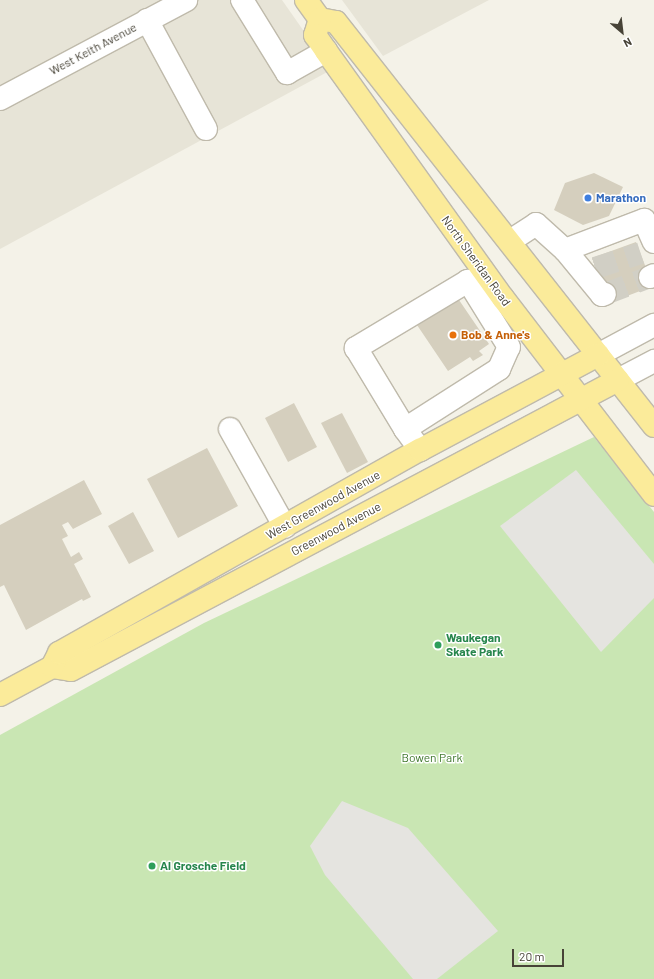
<!DOCTYPE html>
<style>
body{margin:0}
#map{position:relative;width:654px;height:979px;overflow:hidden;background:#f4f2e8;font-family:Barlow,sans-serif}
div>[style]{position:absolute}
.residential>*{inset:0;background:#e7e4d7}
.green>*{inset:0;background:#c9e6b3}
.parking>*{inset:0;background:#e5e4e0}
.building>*{inset:0;background:#d5cfbe}
.minor-tunnel>*{height:22px;margin-top:-11px;transform-origin:0;background:repeating-linear-gradient(90deg,#d1cfc5 0 22px,transparent 0 33px)}
.roads{filter:drop-shadow(1px 0 #bfbaab) drop-shadow(-1px 0 #bfbaab) drop-shadow(0 1px #bfbaab) drop-shadow(0 -1px #bfbaab)}
.minor>*{height:22px;margin:-11px;padding:0 11px;transform-origin:11px;border-radius:11px;background:#fff}
.major>*{height:22px;margin:-11px;padding:0 11px;transform-origin:11px;border-radius:11px;background:#fbeb9a}
.dots>*{width:11px;height:11px;translate:-50% -50%;box-sizing:border-box;border:2px solid #fff;border-radius:50%}
span{translate:-50% -50%;white-space:nowrap;text-align:center;line-height:1.15;-webkit-text-stroke:3px #fff;paint-order:stroke}
.street-label{font-size:12px;color:#474337}
.shop-label{font-size:12px;color:#366cbe;font-weight:700}
.left{translate:0 -50%;text-align:left}
.food-label{font-size:12px;color:#c56008;font-weight:700}
.leisure-label{font-size:12px;color:#27864d;font-weight:700}
.park-label{font-size:12px;color:#3f772c}
.north{position:absolute;left:602px;top:12px;width:40px;height:40px;-webkit-text-stroke:3px #fff;paint-order:stroke;rotate:152deg;font-size:11px;font-weight:700;line-height:16px;text-align:center;color:#474337}
.north::after{content:'';display:block;margin:auto;width:14px;height:18px;background:#474337;clip-path:polygon(50% 0,100% 100%,50% 72%,0 100%)}
.scale{position:absolute;left:512px;top:949px;width:52px;height:18px;box-sizing:border-box;border:2px solid #474337;border-top:0;padding-left:5px;font-size:12px;line-height:14px;white-space:nowrap;color:#474337;-webkit-text-stroke:3px #fff;paint-order:stroke}
</style>
<div id="map">
<div class="residential">
<div style="clip-path:polygon(0 0,282px 0,331px 70px,0 249px)"></div>
<div style="clip-path:polygon(342px 0,489px 0,383px 56px)"></div>
</div>
<div class="green">
<div style="clip-path:polygon(594px 437px,654px 512px,654px 979px,0 979px,0 735px,204px 623px)"></div>
</div>
<div class="parking">
<div style="clip-path:polygon(576px 470px,654px 564px,654px 598px,601px 652px,500px 526px)"></div>
<div style="clip-path:polygon(342px 801px,408px 828px,498px 931px,437px 979px,413px 979px,325px 875px,310px 846px)"></div>
</div>
<div class="building">
<div style="clip-path:polygon(594px 173px,623px 187px,609px 216px,583px 225px,554px 210px,565px 183px)"></div>
<div style="clip-path:polygon(636px 242px,653px 286px,609px 303px,592px 258px)"></div>
<div style="clip-path:polygon(459px 300px,489px 344px,479px 351px,483px 355px,473px 361px,470px 357px,448px 371px,417px 325px,449px 304px,450px 306px)"></div>
<div style="clip-path:polygon(294px 403px,317px 447px,288px 462px,265px 418px)"></div>
<div style="clip-path:polygon(342px 413px,368px 462px,347px 473px,321px 423px)"></div>
<div style="clip-path:polygon(207px 448px,238px 506px,178px 538px,147px 479px)"></div>
<div style="clip-path:polygon(84px 480px,102px 514px,73px 529px,68px 522px,62px 525px,68px 536px,62px 539px,71px 557px,79px 552px,83px 559px,74px 564px,91px 597px,83px 601px,82px 599px,26px 630px,4px 585px,0 587px,0 525px)"></div>
<div style="clip-path:polygon(133px 512px,154px 551px,129px 564px,108px 526px)"></div>
</div>
<div class="minor-tunnel">
<div style="left:595px;top:268px;width:48px;rotate:-18.1deg"></div>
<div style="left:605px;top:294px;width:48px;rotate:-20.7deg"></div>
</div>
<div class="roads">
<div class="minor">
<div style="left:242px;top:0;width:86px;rotate:58.3deg"></div>
<div style="left:287px;top:73px;width:45px;rotate:-29.4deg"></div>
<div style="left:147px;top:20px;width:124px;rotate:61.6deg"></div>
<div style="left:0;top:99px;width:211px;rotate:-28deg"></div>
<div style="left:510px;top:241px;width:31px;rotate:-33deg"></div>
<div style="left:536px;top:224px;width:39px;rotate:42deg"></div>
<div style="left:565px;top:250px;width:58px;rotate:50.6deg"></div>
<div style="left:602px;top:295px;width:3px;rotate:-18deg"></div>
<div style="left:565px;top:250px;width:85px;rotate:-20.8deg"></div>
<div style="left:644px;top:220px;width:24px;rotate:66deg"></div>
<div style="left:650px;top:277px;width:4px;rotate:-27deg"></div>
<div style="left:598px;top:355px;width:64px;rotate:-28.2deg"></div>
<div style="left:618px;top:380px;width:41px;rotate:-27.8deg"></div>
<div style="left:230px;top:429px;width:112px;rotate:60.7deg"></div>
<div style="left:405px;top:429px;width:112px;rotate:-32.6deg"></div>
<div style="left:499px;top:369px;width:24px;rotate:-66deg"></div>
<div style="left:509px;top:347px;width:78px;rotate:-121.8deg"></div>
<div style="left:468px;top:281px;width:131px;rotate:149.1deg"></div>
<div style="left:356px;top:348px;width:95px;rotate:58.8deg"></div>
<div style="left:405px;top:429px;width:26px;rotate:54deg"></div>
</div>
<div class="major">
<div style="left:306px;top:0;width:24px;rotate:54deg"></div>
<div style="left:320px;top:19px;width:16px;rotate:11deg"></div>
<div style="left:336px;top:22px;width:514px;rotate:51.79deg"></div>
<div style="left:320px;top:19px;width:17px;rotate:107deg"></div>
<div style="left:315px;top:35px;width:19px;rotate:55deg"></div>
<div style="left:326px;top:51px;width:304px;rotate:54.4deg"></div>
<div style="left:503px;top:298px;width:248px;rotate:52.5deg"></div>
<div style="left:52px;top:667px;width:19px;rotate:9deg"></div>
<div style="left:71px;top:670px;width:619px;rotate:-27.93deg"></div>
<div style="left:0;top:695px;width:59px;rotate:-28.3deg"></div>
<div style="left:52px;top:667px;width:16px;rotate:-63deg"></div>
<div style="left:59px;top:653px;width:414px;rotate:-29.4deg"></div>
<div style="left:420px;top:450px;width:202px;rotate:-28.1deg"></div>
</div>
</div>
<div class="dots">
<div style="left:588px;top:198px;background:#3f7fe0"></div>
<div style="left:453px;top:335px;background:#e8710a"></div>
<div style="left:438px;top:645px;background:#2e9e5b"></div>
<div style="left:152px;top:866px;background:#2e9e5b"></div>
</div>
<div class="street-label">
<span style="left:93px;top:49px;rotate:-28deg">West Keith Avenue</span>
<span style="left:476px;top:261px;rotate:54deg">North Sheridan Road</span>
<span style="left:323px;top:505px;rotate:-29deg">West Greenwood Avenue</span>
<span style="left:336px;top:529px;rotate:-28deg">Greenwood Avenue</span>
</div>
<div class="shop-label">
<span class="left" style="left:596px;top:198px">Marathon</span>
</div>
<div class="food-label">
<span class="left" style="left:461px;top:335px">Bob &amp; Anne's</span>
</div>
<div class="leisure-label">
<span class="left" style="left:446px;top:645px">Waukegan<br>Skate Park</span>
<span class="left" style="left:160px;top:866px">Al Grosche Field</span>
</div>
<div class="park-label">
<span style="left:432px;top:758px">Bowen Park</span>
</div>
<div class="north">N</div>
<div class="scale">20 m</div>
</div>
